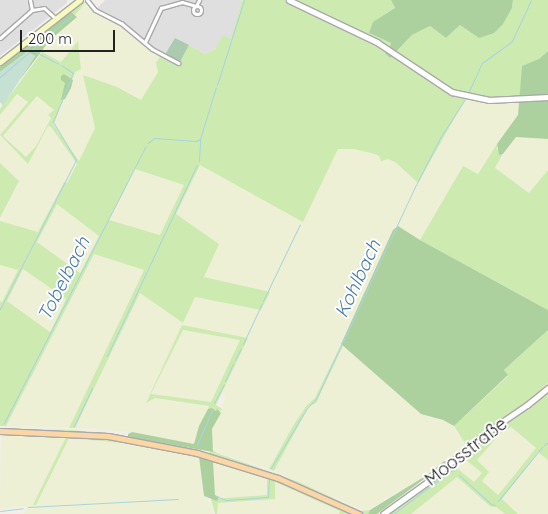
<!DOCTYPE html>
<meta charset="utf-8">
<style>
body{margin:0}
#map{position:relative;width:548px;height:514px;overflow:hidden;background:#f2efe9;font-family:Quicksand,sans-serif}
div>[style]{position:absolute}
.residential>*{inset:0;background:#e0dfdf}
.farmland>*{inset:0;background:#eef0d5}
.grass>*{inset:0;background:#cdebb0}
.forest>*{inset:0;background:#add19e}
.wetland>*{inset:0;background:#c6e0d4}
.cemetery>*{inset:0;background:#aacbaf}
.stream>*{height:1px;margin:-0.5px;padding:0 0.5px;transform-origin:0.5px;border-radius:0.5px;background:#aad3df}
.roads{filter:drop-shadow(1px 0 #a9a9a9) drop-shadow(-1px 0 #a9a9a9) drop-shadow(0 1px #a9a9a9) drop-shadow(0 -1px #a9a9a9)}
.minor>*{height:3px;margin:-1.5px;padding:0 1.5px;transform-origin:1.5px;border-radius:1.5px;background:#fff}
.minor>.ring{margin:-1.5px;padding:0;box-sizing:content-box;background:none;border:3px solid #fff;border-radius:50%}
.tertiary>*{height:4.5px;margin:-2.25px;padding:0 2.25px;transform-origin:2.25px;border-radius:2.25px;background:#fff}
.secondary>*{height:5px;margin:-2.5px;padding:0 2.5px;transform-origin:2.5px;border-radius:2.5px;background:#f7fabf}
.primary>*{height:5px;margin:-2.5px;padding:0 2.5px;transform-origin:2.5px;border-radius:2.5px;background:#fcd6a4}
span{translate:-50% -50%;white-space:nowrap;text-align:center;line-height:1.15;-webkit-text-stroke:4px #fff;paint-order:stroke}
.street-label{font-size:18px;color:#222}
.water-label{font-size:19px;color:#4a7aab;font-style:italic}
.scale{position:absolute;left:20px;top:30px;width:95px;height:22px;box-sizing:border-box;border:2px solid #222;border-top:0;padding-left:6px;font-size:15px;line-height:18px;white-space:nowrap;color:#222;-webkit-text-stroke:4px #fff;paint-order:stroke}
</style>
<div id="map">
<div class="residential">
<div style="clip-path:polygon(0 0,67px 0,67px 3px,0 56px)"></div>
<div style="clip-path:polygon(105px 0,242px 0,231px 40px,205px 54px,175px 38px,164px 56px,95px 10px)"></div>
</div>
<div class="farmland">
<div style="clip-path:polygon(87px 1px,92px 7px,117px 21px,161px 54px,156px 63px,158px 72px,141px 101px,117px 87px,83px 76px,95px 128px,79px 161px,53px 124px,75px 72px,81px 69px,77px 43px,61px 62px,42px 52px,50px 40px,77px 16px,75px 15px)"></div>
<div style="clip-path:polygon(17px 94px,28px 102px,0 135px,0 115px)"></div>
<div style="clip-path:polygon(37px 96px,54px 110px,36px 146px,26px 157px,3px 136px)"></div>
<div style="clip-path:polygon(466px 98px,498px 102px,520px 102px,518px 115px,497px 144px,477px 175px,463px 166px,420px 240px,398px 226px,393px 230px,315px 398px,307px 405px,294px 424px,269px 469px,219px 453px,212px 446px,212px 429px,220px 415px,225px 396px,222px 393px,247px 338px,182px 326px,146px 402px,155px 398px,210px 407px,199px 426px,194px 444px,132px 432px,75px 428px,140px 293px,195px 297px,261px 310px,269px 292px,204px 277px,176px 214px,200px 165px,251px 193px,338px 149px,354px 149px,375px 154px,395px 162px,418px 183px)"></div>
<div style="clip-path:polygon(48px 126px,51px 128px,77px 164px,67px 183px,63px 182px,38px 233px,0 221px,19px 181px,0 163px,0 136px,28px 163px)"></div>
<div style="clip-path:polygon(521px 135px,548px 139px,548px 170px,529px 193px,495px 168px,516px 137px)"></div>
<div style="clip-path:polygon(135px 169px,184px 185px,160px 235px,109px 220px)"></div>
<div style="clip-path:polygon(57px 203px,99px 236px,80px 273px,37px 242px)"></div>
<div style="clip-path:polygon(94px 254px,144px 270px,69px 428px,6px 426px)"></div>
<div style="clip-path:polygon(0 265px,18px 270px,2px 302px,0 301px)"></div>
<div style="clip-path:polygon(23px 269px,66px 299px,49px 332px,7px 301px)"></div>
<div style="clip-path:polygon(183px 330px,240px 340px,211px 403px,151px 395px)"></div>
<div style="clip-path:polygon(343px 346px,421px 414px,451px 424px,466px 445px,448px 460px,445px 460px,427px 474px,365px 511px,274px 471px,309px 406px,316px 403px)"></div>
<div style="clip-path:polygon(511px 427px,536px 449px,497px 495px,482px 481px,489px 472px,476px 461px,501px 433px)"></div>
<div style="clip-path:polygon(1px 433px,67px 435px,34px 504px,36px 505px,68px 438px,134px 444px,199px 457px,203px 498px,211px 503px,213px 514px,23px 514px,26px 506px,0 510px)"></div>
<div style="clip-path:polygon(538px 452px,548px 460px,548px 514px,518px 514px,501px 499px)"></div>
<div style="clip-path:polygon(461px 456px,482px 473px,474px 482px,452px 464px)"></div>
<div style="clip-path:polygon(213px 461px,267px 478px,267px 495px,224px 499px,215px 496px)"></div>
<div style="clip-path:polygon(457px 476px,491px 507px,496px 507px,505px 514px,411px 514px)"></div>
<div style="clip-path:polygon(275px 482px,340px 511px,339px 514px,217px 514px,218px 503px,275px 499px)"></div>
</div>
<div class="grass">
<div style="clip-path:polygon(evenodd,242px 0,286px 0,364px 36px,394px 54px,440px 87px,466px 98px,418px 183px,395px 162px,388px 159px,381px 161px,379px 156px,375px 154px,354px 149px,338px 149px,303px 222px,200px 165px,176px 214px,219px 244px,204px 277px,270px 292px,261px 310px,195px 297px,183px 323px,140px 293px,75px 428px,69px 428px,144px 270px,94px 254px,6px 426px,0 426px,0 301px,2px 302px,18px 270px,0 265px,0 221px,38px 232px,64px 182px,67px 183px,77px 164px,51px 127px,48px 126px,28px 164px,0 135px,28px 102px,17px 94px,0 115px,0 109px,42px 52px,61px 62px,78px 41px,81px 69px,75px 72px,53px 124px,79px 161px,95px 128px,83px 75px,117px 87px,141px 100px,158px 72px,156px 63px,161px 54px,179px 64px,189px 45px,205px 54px,215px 49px,223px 35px,231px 39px,242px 0,37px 96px,54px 110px,48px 115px,51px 118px,36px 146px,26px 157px,3px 136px,37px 96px,242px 0,135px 169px,184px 185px,160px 235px,109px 220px,135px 169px,242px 0,57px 204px,99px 236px,80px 273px,37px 242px,57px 204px,242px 0,23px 269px,66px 299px,50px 332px,7px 301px,23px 269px)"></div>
<div style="clip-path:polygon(293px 0,391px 0,395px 8px,369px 33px,391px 43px,390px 48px)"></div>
<div style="clip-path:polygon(513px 0,548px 0,548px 51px,539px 59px,530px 64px,524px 65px,521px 99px,491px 99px,451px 90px,396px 52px,412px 35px,430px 26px,446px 38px,460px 25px,512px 8px)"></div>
<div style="clip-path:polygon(83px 1px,86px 2px,75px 15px,71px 13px,0 67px,0 65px)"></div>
<div style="clip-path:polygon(497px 144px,497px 149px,501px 155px,503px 154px,495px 168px,529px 193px,548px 170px,548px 310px,420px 240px,463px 166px,478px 174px)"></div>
<div style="clip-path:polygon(0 163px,19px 181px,0 218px)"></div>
<div style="clip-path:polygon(evenodd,182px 325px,248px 338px,216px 405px,222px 409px,221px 411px,208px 409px,209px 406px,155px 398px,146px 403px,182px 325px,183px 330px,240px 340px,211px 402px,151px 394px,183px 330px)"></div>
<div style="clip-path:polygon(548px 330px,548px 383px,529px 400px,466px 445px,454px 426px,508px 376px,504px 370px)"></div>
<div style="clip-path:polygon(341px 344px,343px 346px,316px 403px,309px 406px,274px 471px,269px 469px,294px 424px,307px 405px,315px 398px)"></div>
<div style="clip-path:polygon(evenodd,548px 389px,548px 460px,538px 452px,502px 499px,518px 514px,505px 514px,496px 507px,491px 507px,457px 477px,411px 514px,386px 514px,452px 464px,474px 482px,482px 473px,461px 456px,483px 437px,548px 389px,511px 427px,536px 448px,498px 495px,482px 481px,489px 472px,477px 460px,501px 433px,511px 427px)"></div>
<div style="clip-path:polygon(0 428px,72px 430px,128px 435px,63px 431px,0 429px)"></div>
<div style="clip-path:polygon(67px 435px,133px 442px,205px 457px,205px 459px,134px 444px,69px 438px,36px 505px,33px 505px)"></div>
<div style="clip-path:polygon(213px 450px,217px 453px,299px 482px,361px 511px,370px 510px,368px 514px,363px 514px,279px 476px,208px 453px)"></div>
<div style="clip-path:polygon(209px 458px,275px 479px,353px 514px,339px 514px,340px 511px,275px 482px,275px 499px,218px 503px,217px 514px,215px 514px,211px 499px,267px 495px,267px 478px,209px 461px)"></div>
</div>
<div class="forest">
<div style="clip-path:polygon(391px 0,513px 0,512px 8px,503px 24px,494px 33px,479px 38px,460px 25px,446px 38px,430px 26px,412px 35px,390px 58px,385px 53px,389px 50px,391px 43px,369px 33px,373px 22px,395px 8px)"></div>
<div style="clip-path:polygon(71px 12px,77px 17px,50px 40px,19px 81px,35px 56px,27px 52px,0 72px,0 67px)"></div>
<div style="clip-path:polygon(548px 51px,548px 139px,516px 137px,503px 154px,499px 155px,497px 144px,518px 115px,522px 66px,539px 59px)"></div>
<div style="clip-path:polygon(64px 74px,73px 80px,71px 88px,65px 99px,61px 100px,65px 83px,61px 80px,61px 76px)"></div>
<div style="clip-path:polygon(398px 226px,420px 240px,548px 310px,548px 330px,504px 370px,508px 375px,454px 426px,443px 420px,421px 414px,341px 344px,393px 230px)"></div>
<div style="clip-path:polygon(212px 408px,216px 411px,217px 409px,221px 413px,212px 429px,213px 452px,128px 437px,128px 434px,132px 432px,194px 444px,199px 426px,208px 409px)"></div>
<div style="clip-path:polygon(199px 457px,213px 461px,215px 495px,219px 497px,217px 501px,204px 496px)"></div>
<div style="clip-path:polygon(444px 461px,447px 462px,377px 514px,368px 514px,370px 510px,427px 475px)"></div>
</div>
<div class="wetland">
<div style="clip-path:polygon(27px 52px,35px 56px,3px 106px,0 102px,0 72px)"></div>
</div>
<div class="cemetery">
<div style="clip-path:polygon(175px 38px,189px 45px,179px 64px,164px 56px)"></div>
</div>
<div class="stream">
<div style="left:34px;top:51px;width:27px;rotate:28deg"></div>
<div style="left:0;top:77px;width:94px;rotate:-40.7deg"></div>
<div style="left:217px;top:85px;width:89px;rotate:-72.4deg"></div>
<div style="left:468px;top:93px;width:33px;rotate:-65deg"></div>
<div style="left:482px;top:63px;width:37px;rotate:-36deg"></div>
<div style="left:512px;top:41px;width:45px;rotate:-65.1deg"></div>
<div style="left:148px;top:143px;width:8px;rotate:-40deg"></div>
<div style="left:154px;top:138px;width:42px;rotate:4.1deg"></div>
<div style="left:196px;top:141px;width:4px;rotate:-27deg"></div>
<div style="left:200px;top:139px;width:54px;rotate:-72.9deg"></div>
<div style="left:199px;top:161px;width:22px;rotate:-87deg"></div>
<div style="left:263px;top:301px;width:85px;rotate:-64.3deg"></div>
<div style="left:0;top:309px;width:167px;rotate:-63deg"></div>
<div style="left:76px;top:160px;width:44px;rotate:-121.2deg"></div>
<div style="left:53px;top:122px;width:53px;rotate:-67.8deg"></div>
<div style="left:73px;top:73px;width:14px;rotate:-146deg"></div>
<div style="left:243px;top:344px;width:45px;rotate:-65.1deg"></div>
<div style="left:107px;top:356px;width:211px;rotate:-64.8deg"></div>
<div style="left:235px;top:360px;width:13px;rotate:-63deg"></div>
<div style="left:225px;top:381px;width:19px;rotate:-65deg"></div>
<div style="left:214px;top:403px;width:21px;rotate:-62deg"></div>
<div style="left:4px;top:423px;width:311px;rotate:-62.9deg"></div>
<div style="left:74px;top:426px;width:42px;rotate:-64.7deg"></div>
<div style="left:197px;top:445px;width:38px;rotate:-67deg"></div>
<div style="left:544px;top:445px;width:5px;rotate:-37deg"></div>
<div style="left:271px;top:468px;width:70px;rotate:-59deg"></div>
<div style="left:307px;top:408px;width:13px;rotate:-45deg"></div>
<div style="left:316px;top:399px;width:236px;rotate:-65deg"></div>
<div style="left:416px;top:185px;width:53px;rotate:-62.9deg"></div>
<div style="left:440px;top:138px;width:46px;rotate:-57.3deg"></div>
<div style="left:459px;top:475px;width:43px;rotate:42.2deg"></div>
<div style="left:491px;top:504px;width:4px;rotate:14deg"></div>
<div style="left:216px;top:496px;width:11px;rotate:22deg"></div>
<div style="left:226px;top:500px;width:42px;rotate:-4.1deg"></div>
<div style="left:268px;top:497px;width:18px;rotate:-87deg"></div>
<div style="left:498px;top:501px;width:70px;rotate:-50.8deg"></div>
<div style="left:28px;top:507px;width:150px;rotate:-3.1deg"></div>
<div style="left:0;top:511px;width:23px;rotate:-7deg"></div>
<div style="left:393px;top:514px;width:74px;rotate:-36.7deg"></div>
<div style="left:452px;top:470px;width:2px;rotate:27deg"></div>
</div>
<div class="roads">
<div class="minor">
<div style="left:30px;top:0;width:10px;rotate:79deg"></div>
<div style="left:32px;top:10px;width:12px;rotate:-9deg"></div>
<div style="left:44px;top:8px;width:15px;rotate:42deg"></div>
<div style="left:87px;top:0;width:13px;rotate:51deg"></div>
<div style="left:95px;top:10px;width:29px;rotate:27deg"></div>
<div style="left:121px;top:23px;width:40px;rotate:40deg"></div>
<div style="left:152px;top:49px;width:30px;rotate:28deg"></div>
<div class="ring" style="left:193px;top:6px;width:5px;height:5px"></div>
<div style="left:0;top:38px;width:43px;rotate:-41.2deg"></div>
<div style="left:145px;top:42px;width:38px;rotate:-65deg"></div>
<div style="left:161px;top:8px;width:22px;rotate:-16deg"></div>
<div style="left:182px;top:2px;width:15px;rotate:16deg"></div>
<div style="left:196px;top:6px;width:7px;rotate:-63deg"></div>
</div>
<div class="tertiary">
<div style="left:289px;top:0;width:98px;rotate:25.5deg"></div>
<div style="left:377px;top:42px;width:90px;rotate:33.7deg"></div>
<div style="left:452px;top:92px;width:38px;rotate:12deg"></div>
<div style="left:489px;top:100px;width:59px;rotate:-2.9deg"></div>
<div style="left:383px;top:514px;width:57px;rotate:-35.7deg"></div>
<div style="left:429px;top:481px;width:71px;rotate:-40.4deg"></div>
<div style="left:483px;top:435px;width:53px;rotate:-34.3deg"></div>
<div style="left:527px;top:405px;width:27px;rotate:-39deg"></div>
</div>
<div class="secondary">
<div style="left:0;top:62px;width:101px;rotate:-37.8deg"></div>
</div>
<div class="primary">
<div style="left:0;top:431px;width:108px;rotate:2.7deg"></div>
<div style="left:108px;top:436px;width:91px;rotate:10.8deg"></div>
<div style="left:197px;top:453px;width:85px;rotate:17.2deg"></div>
<div style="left:278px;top:478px;width:89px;rotate:24deg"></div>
</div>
</div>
<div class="street-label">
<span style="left:466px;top:452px;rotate:-38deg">Moosstraße</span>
</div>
<div class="water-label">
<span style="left:64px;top:279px;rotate:-63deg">Tobelbach</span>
<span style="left:358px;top:279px;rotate:-65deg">Kohlbach</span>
</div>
<div class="scale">200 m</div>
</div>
